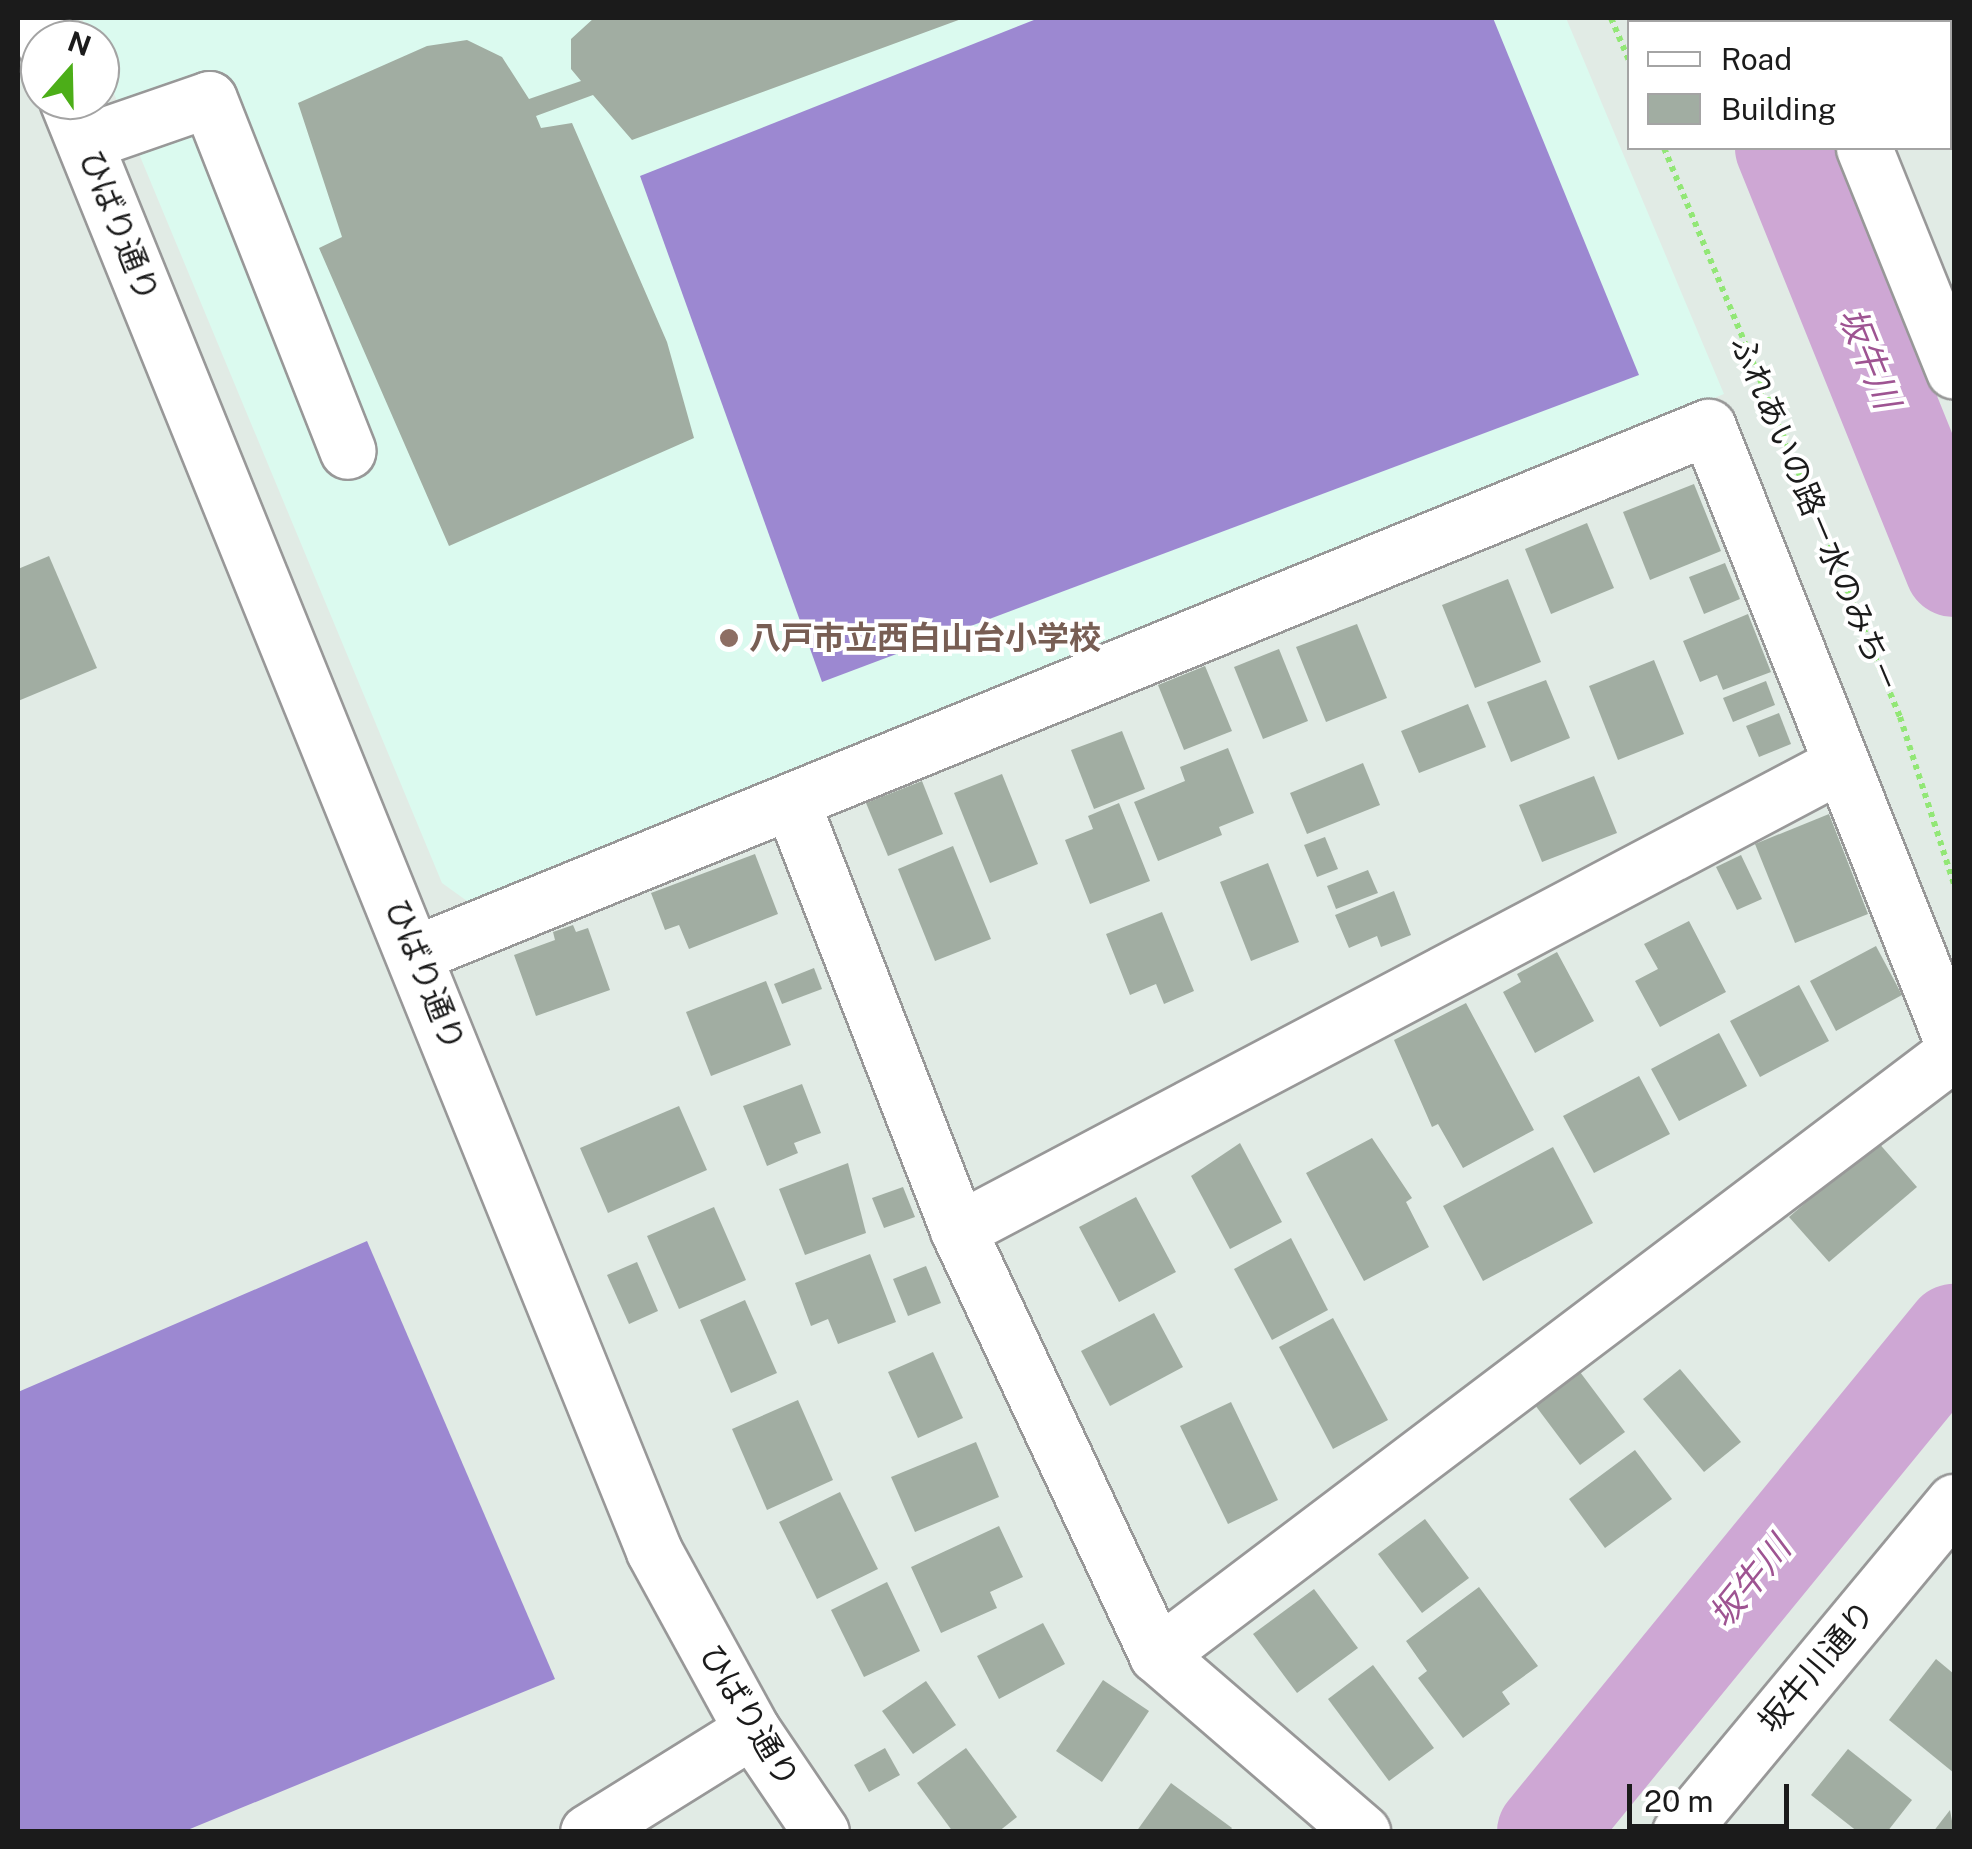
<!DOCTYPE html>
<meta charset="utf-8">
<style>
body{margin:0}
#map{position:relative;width:1972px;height:1849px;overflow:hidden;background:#e1ebe5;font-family:"Public Sans","Noto Sans JP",sans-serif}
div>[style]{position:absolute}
.education>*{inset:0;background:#dbfaef}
.pitch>*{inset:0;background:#9c88d1}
.river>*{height:98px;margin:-49px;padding:0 49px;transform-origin:49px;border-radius:49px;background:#cea7d4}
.building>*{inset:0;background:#a1ada2}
.path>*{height:6px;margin-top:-3px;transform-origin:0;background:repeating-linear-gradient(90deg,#92e776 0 5px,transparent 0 10px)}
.roads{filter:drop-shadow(2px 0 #989898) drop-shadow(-2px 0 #989898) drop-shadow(0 2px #989898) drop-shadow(0 -2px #989898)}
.minor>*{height:55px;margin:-27.5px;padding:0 27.5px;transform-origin:27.5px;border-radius:27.5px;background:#fff}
.dots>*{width:28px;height:28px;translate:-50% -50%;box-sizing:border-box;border:5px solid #fff;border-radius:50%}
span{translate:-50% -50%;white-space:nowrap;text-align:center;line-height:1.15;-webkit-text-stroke:8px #fff;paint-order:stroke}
.street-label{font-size:32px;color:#1b1b1b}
.education-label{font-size:32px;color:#785e54;font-weight:700}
.left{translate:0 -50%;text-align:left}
.water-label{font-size:35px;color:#9e5492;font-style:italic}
.frame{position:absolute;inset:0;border:20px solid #1b1b1b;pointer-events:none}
.legend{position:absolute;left:1627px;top:20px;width:325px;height:130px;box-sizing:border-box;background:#fff;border:2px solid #a4a4a4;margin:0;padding:12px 18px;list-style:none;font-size:30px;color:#1b1b1b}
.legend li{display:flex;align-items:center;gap:20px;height:50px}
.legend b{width:50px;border:2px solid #a4a4a4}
.north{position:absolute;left:20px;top:20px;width:100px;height:100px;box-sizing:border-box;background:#fff;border:2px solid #a4a4a4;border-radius:50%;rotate:20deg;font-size:28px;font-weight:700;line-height:40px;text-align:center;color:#1b1b1b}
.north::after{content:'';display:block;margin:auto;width:35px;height:45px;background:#4cae18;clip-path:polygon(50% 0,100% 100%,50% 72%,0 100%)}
.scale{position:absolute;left:1627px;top:1784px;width:162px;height:45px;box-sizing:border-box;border:5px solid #1b1b1b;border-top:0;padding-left:12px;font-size:30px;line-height:35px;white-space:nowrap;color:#1b1b1b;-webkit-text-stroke:8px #fff;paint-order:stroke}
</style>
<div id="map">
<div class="education">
<div style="clip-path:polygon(82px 18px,1566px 18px,1724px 394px,467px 901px,442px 883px,100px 60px,100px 40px,91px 40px)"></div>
</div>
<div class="pitch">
<div style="clip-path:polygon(1039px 18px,1493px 18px,1639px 375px,822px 682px,640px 176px)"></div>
<div style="clip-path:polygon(367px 1241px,555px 1679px,185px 1831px,18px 1831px,18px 1392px)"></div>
</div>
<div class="river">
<div style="left:1731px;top:18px;width:4px;rotate:63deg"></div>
<div style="left:1784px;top:148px;width:453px;rotate:68deg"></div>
<div style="left:1546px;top:1832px;width:645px;rotate:-50.73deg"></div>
</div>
<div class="building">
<div style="clip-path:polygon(594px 18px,964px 18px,632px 140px,593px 95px,536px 116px,541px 128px,572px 123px,667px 342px,694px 438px,449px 546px,319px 248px,342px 237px,298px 103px,427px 46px,467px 40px,502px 57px,529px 99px,581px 81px,571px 69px,571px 39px)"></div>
<div style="clip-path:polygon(1902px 18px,1954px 18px,1954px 117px,1950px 119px,1950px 22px,1890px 22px)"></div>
<div style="clip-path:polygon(1694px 484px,1721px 551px,1650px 580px,1623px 512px)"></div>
<div style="clip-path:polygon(1587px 523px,1614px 588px,1551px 614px,1525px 549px)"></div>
<div style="clip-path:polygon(49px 556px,97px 668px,18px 701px,18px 569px)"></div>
<div style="clip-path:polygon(1725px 563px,1740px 599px,1704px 614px,1689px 577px)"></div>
<div style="clip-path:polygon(1508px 579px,1541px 662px,1475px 688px,1442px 605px)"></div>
<div style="clip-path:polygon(1748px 614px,1771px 672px,1723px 690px,1717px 675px,1700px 682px,1683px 641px)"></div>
<div style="clip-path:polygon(1357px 624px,1387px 698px,1326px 722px,1296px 647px)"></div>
<div style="clip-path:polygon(1279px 649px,1308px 721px,1263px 739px,1234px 667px)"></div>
<div style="clip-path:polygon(1654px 660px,1684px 734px,1618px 760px,1589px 686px)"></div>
<div style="clip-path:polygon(1205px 666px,1232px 731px,1184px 750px,1158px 685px)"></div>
<div style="clip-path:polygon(1546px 680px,1570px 738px,1511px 762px,1487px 702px)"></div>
<div style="clip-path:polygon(1766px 681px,1775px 705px,1733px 722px,1723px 698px)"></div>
<div style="clip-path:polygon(1468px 704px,1486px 747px,1419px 773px,1401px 731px)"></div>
<div style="clip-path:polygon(1779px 713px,1791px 744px,1759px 757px,1746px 726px)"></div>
<div style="clip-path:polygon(1122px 731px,1145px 789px,1094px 809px,1071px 750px)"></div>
<div style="clip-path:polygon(1228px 748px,1254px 813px,1219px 827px,1222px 835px,1158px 861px,1134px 802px,1185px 781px,1180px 767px)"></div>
<div style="clip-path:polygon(1363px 763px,1380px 805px,1307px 834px,1290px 793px)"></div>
<div style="clip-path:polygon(1002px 774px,1038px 864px,990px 883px,954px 793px)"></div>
<div style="clip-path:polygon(1594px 776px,1617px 833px,1542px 862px,1519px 805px)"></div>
<div style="clip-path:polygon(922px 781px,943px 834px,888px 856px,866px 803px)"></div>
<div style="clip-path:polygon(1119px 803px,1150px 881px,1090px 904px,1065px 840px,1093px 829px,1088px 816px)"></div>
<div style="clip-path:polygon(1829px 814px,1868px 914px,1795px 943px,1755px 844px)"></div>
<div style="clip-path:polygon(1325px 837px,1338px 869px,1317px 877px,1304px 845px)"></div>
<div style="clip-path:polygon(953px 846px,991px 939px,935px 961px,898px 869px)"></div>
<div style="clip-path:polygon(755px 854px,778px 914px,689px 949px,679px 925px,665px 930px,651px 893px)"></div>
<div style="clip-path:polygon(1741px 855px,1762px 899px,1737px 910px,1716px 867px)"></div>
<div style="clip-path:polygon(1268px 863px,1299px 942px,1251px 961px,1220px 882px)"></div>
<div style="clip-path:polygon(1368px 870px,1378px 893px,1336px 909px,1327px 886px)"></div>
<div style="clip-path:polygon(1394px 891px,1411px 935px,1381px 947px,1377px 936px,1349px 948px,1335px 915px)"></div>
<div style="clip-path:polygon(1162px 912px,1194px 991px,1164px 1004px,1156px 984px,1130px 995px,1106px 934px)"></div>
<div style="clip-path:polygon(1689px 921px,1726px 992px,1660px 1027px,1635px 981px,1658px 969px,1644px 944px)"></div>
<div style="clip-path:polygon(573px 925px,576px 932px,588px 928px,610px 990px,536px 1016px,514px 955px,555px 940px,553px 932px)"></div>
<div style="clip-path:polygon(1876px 946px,1902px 995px,1836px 1031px,1810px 981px)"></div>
<div style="clip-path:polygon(1557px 952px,1594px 1021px,1535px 1053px,1503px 992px,1521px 982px,1517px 974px)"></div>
<div style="clip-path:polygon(814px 968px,822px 989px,782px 1004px,774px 984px)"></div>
<div style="clip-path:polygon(766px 981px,791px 1045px,711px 1076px,686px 1012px)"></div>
<div style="clip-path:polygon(1799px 985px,1829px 1041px,1760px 1077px,1730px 1021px)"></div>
<div style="clip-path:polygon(1466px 1003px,1534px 1130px,1463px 1168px,1438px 1124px,1432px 1127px,1394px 1040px)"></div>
<div style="clip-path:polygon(1719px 1033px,1747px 1086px,1679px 1121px,1651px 1069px)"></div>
<div style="clip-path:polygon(1639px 1076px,1670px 1134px,1594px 1173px,1563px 1116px)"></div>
<div style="clip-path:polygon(802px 1084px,821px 1133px,794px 1143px,798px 1153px,767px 1166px,743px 1106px)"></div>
<div style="clip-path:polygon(679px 1106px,707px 1170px,608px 1213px,580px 1148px)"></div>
<div style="clip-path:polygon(1372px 1138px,1412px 1198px,1406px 1202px,1429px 1247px,1364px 1281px,1306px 1173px)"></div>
<div style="clip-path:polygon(1877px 1141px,1917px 1187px,1829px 1262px,1789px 1217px)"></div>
<div style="clip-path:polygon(1240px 1143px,1282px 1222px,1230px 1249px,1191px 1176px)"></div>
<div style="clip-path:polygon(1553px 1147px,1593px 1223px,1483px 1281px,1443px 1206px)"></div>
<div style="clip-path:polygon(848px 1163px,866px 1233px,805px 1255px,779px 1189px)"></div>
<div style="clip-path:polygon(903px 1187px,915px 1217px,884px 1228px,872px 1198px)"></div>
<div style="clip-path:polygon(1136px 1197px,1176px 1272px,1119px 1302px,1079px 1227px)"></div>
<div style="clip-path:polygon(714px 1207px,746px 1280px,679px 1309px,647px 1236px)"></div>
<div style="clip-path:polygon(1291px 1238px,1328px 1310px,1272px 1340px,1234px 1269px)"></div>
<div style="clip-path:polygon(870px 1254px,896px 1322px,838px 1344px,828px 1319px,811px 1326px,795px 1283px)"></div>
<div style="clip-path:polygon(637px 1262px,658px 1311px,629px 1324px,607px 1275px)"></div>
<div style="clip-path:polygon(926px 1266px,941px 1303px,908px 1316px,893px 1279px)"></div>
<div style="clip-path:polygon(745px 1300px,777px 1373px,731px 1393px,700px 1320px)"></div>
<div style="clip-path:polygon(1154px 1313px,1183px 1367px,1110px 1406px,1081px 1351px)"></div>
<div style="clip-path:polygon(1333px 1318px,1388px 1420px,1333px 1449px,1279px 1347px)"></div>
<div style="clip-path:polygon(933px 1352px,963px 1418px,918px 1438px,888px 1372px)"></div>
<div style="clip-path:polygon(1680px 1369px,1741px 1442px,1704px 1472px,1643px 1399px)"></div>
<div style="clip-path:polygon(1580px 1372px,1625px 1432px,1580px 1465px,1535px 1405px)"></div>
<div style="clip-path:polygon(798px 1400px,833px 1480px,767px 1510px,732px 1429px)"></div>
<div style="clip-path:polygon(1231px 1402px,1278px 1500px,1228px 1524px,1180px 1426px)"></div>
<div style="clip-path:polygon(976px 1442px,999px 1497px,915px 1532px,891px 1477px)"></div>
<div style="clip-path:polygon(1635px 1450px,1672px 1499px,1605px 1548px,1569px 1499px)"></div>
<div style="clip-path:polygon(840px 1492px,878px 1569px,817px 1599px,779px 1522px)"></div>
<div style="clip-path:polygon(1425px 1519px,1469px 1578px,1422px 1613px,1378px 1554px)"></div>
<div style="clip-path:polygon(999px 1526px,1023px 1577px,990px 1592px,997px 1608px,941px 1633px,911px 1567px)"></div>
<div style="clip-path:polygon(887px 1582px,920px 1651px,864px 1677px,831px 1610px)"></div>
<div style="clip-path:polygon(1479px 1587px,1538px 1666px,1502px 1692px,1510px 1704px,1463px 1738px,1418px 1678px,1427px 1671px,1406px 1641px)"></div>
<div style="clip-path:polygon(1314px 1589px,1358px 1648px,1297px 1693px,1253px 1634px)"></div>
<div style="clip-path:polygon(1043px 1623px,1065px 1664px,999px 1699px,977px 1656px)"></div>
<div style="clip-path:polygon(1936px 1659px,1954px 1674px,1954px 1773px,1889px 1720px)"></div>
<div style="clip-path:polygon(1373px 1665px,1434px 1748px,1389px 1781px,1328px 1699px)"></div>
<div style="clip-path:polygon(1103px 1680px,1149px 1711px,1102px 1782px,1056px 1751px)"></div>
<div style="clip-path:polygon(926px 1681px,956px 1725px,913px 1754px,882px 1711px)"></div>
<div style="clip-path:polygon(885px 1748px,900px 1775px,869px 1792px,854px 1765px)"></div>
<div style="clip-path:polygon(966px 1748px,1017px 1817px,998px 1832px,953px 1832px,917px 1783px)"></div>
<div style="clip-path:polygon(1848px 1749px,1912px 1800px,1887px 1832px,1858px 1832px,1811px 1795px)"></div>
<div style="clip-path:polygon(1171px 1783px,1232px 1828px,1229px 1832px,1136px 1832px)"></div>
<div style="clip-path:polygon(1950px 1810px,1954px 1832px,1933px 1832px)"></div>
</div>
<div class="path">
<div style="left:1611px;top:18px;width:49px;rotate:67.1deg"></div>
<div style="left:1664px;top:148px;width:616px;rotate:67.47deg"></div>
<div style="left:1900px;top:717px;width:176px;rotate:72.1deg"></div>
</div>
<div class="roads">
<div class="minor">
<div style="left:32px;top:18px;width:24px;rotate:66deg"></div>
<div style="left:1811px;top:18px;width:4px;rotate:63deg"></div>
<div style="left:67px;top:100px;width:1565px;rotate:67.97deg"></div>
<div style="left:654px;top:1551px;width:204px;rotate:61.3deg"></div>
<div style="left:752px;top:1730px;width:123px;rotate:55.9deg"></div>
<div style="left:85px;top:142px;width:131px;rotate:-19.1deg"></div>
<div style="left:209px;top:99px;width:378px;rotate:68.5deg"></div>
<div style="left:1864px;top:148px;width:240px;rotate:68deg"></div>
<div style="left:791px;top:801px;width:460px;rotate:68.7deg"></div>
<div style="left:958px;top:1230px;width:469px;rotate:64.9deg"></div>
<div style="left:1157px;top:1655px;width:271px;rotate:40.8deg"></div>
<div style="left:417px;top:953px;width:1394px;rotate:-22.17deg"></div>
<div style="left:1708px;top:427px;width:666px;rotate:68.33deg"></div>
<div style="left:958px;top:1230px;width:996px;rotate:-27.83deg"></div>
<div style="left:1157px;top:1655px;width:999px;rotate:-37.11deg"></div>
<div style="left:588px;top:1832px;width:193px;rotate:-31.9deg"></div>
<div style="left:1680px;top:1832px;width:429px;rotate:-50.3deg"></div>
</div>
</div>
<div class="dots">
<div style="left:729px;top:638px;background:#8d6e63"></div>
</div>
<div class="street-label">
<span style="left:119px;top:226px;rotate:68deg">ひばり通り</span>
<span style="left:1815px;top:514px;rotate:67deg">ふれあいの路－水のみち－</span>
<span style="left:425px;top:975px;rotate:68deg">ひばり通り</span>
<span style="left:1817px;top:1667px;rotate:-50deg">坂牛川通り</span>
<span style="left:749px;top:1716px;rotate:59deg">ひばり通り</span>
</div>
<div class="education-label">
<span class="left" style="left:749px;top:638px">八戸市立西白山台小学校</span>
</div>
<div class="water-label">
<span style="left:1869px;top:358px;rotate:68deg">坂牛川</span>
<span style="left:1750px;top:1582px;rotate:-51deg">坂牛川</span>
</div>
<div class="frame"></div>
<ul class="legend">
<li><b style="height:12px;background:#fff"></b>Road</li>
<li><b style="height:28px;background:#a1ada2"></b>Building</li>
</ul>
<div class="north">N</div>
<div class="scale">20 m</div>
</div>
